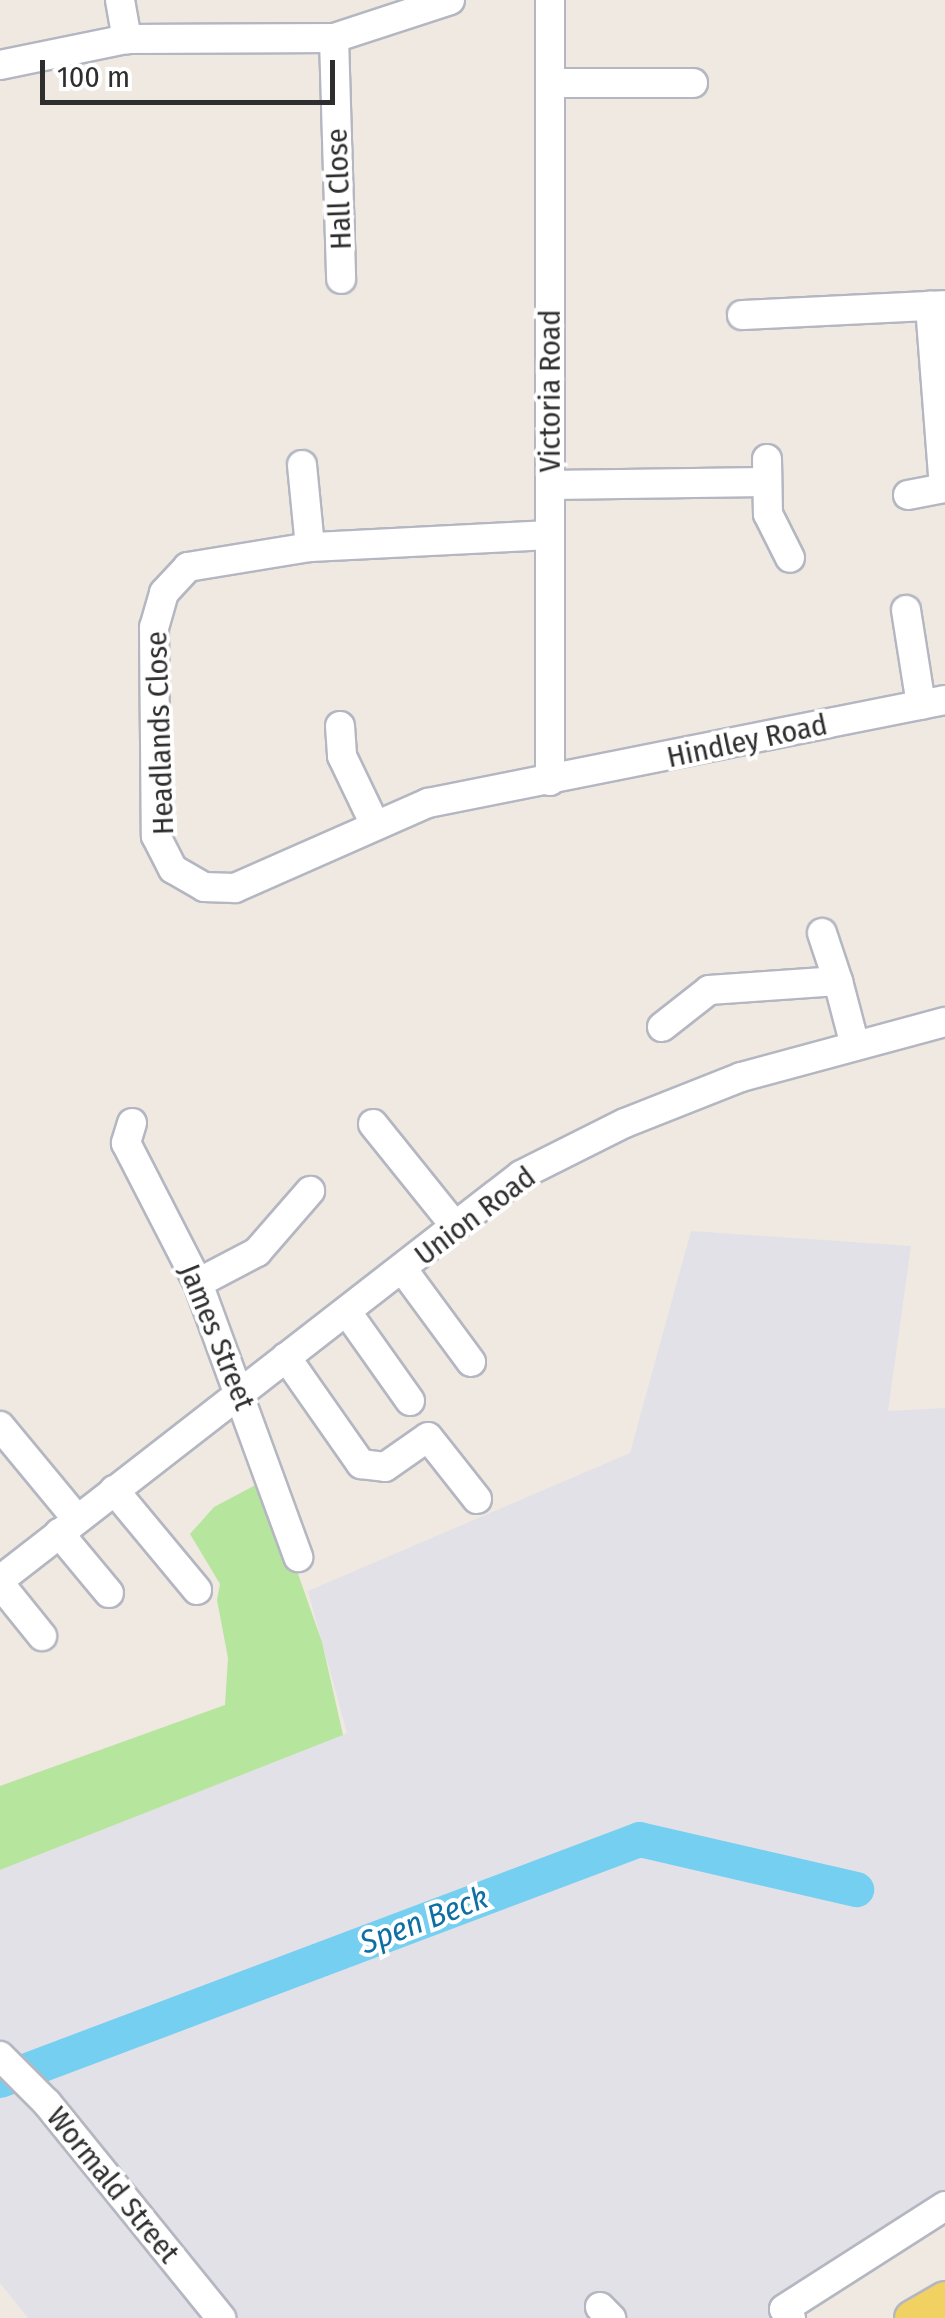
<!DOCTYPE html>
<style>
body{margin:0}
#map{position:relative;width:945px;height:2318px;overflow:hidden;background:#efe9e1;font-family:"Fira Sans Condensed",sans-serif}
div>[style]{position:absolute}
.industrial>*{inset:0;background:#e3e1e8}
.green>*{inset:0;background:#b6e59e}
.river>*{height:35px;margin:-17.5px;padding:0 17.5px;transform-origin:17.5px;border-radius:17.5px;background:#75cff0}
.roads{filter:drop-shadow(2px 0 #b4b7c1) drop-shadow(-2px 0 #b4b7c1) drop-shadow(0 2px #b4b7c1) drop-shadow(0 -2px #b4b7c1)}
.minor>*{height:28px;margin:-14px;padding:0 14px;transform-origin:14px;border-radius:14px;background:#fff}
.major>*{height:35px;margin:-17.5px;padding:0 17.5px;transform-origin:17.5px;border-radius:17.5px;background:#f2d163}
span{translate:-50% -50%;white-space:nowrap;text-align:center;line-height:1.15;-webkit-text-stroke:8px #fff;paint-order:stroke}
.street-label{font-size:30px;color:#2e2e2e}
.water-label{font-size:32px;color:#0d6fa3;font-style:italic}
.scale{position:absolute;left:40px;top:60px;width:295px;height:45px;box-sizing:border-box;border:5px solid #2e2e2e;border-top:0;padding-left:12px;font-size:30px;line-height:35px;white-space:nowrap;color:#2e2e2e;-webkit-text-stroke:8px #fff;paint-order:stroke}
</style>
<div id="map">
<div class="industrial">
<div style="clip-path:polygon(691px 1231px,911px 1246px,888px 1411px,945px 1408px,945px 2190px,774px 2297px,786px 2318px,28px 2318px,0 2283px,0 1870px,347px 1733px,308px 1591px,630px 1453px)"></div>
</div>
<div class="green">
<div style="clip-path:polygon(265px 1480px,322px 1642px,343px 1735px,0 1870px,0 1786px,225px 1705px,228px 1658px,217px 1600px,220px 1584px,190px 1534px,214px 1507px)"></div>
</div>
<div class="river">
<div style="left:0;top:2080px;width:683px;rotate:-20.66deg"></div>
<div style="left:639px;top:1839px;width:223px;rotate:13deg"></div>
</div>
<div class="roads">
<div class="minor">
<div style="left:120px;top:0;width:40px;rotate:80deg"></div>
<div style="left:334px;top:38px;width:241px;rotate:88.3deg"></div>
<div style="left:0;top:65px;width:130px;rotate:-11.6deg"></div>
<div style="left:127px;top:39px;width:207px;rotate:-0.3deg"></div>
<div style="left:334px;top:38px;width:122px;rotate:-18.1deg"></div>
<div style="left:550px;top:83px;width:143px"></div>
<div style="left:742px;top:315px;width:203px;rotate:-2.8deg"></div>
<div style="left:767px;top:459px;width:55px;rotate:89deg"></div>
<div style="left:768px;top:514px;width:49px;rotate:63.4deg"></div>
<div style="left:302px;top:465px;width:82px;rotate:84.4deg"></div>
<div style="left:550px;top:485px;width:215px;rotate:-0.8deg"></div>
<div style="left:908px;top:495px;width:37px;rotate:-11deg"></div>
<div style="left:944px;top:488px;width:183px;rotate:-94.4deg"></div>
<div style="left:550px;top:535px;width:240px;rotate:177.1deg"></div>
<div style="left:310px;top:547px;width:124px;rotate:170.7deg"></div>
<div style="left:188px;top:567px;width:35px;rotate:133deg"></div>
<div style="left:164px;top:593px;width:35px;rotate:106deg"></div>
<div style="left:154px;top:627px;width:209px;rotate:89.5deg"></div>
<div style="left:156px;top:836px;width:37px;rotate:63deg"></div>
<div style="left:173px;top:869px;width:36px;rotate:30deg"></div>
<div style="left:204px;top:887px;width:31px;rotate:2deg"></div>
<div style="left:235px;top:888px;width:211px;rotate:-23.8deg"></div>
<div style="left:428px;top:803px;width:527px;rotate:-11.27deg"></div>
<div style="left:906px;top:610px;width:96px;rotate:81deg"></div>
<div style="left:340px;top:726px;width:30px;rotate:86deg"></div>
<div style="left:342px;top:756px;width:76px;rotate:64.4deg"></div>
<div style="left:550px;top:781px;width:781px;rotate:-90deg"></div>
<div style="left:822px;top:933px;width:51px;rotate:71.6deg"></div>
<div style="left:662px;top:1027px;width:60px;rotate:-38.2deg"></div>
<div style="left:709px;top:990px;width:129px;rotate:-4deg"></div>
<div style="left:838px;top:981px;width:67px;rotate:75.3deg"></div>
<div style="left:132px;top:1123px;width:21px;rotate:107deg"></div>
<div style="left:126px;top:1143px;width:157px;rotate:62.8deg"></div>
<div style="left:198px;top:1283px;width:292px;rotate:69.9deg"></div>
<div style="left:373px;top:1124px;width:131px;rotate:51.2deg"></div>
<div style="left:404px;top:1271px;width:113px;rotate:53.6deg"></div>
<div style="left:198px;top:1283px;width:67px;rotate:-27.7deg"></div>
<div style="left:257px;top:1252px;width:81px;rotate:-49deg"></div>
<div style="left:347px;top:1312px;width:109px;rotate:54.7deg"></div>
<div style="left:286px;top:1357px;width:131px;rotate:55deg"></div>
<div style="left:361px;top:1464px;width:24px;rotate:7deg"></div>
<div style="left:385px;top:1467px;width:52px;rotate:-34.9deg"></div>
<div style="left:428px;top:1437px;width:79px;rotate:51.7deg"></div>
<div style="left:0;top:1426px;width:121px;rotate:50.4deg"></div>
<div style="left:114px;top:1490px;width:130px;rotate:50.3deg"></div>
<div style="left:59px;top:1533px;width:78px;rotate:50.2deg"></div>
<div style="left:0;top:1580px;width:660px;rotate:-37.86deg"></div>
<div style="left:521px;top:1175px;width:116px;rotate:-26.6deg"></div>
<div style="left:625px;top:1123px;width:125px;rotate:-21.6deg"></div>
<div style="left:741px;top:1077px;width:211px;rotate:-15.1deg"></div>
<div style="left:0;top:1584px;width:67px;rotate:51.1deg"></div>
<div style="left:0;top:2056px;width:66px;rotate:45deg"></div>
<div style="left:47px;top:2103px;width:277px;rotate:51deg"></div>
<div style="left:600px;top:2307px;width:16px;rotate:45deg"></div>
<div style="left:791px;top:2318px;width:11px;rotate:-128deg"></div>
<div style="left:784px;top:2309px;width:191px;rotate:-32.6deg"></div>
</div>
<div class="major">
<div style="left:912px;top:2318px;width:38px;rotate:-30deg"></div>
</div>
</div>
<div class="street-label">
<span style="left:339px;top:189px;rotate:-92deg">Hall Close</span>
<span style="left:550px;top:391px;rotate:-90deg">Victoria Road</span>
<span style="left:160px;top:733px;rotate:-92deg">Headlands Close</span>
<span style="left:747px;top:741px;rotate:-12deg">Hindley Road</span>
<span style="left:475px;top:1216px;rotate:-37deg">Union Road</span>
<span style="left:217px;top:1337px;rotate:68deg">James Street</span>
<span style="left:113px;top:2185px;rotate:51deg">Wormald Street</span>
</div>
<div class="water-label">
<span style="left:424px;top:1920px;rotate:-21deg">Spen Beck</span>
</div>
<div class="scale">100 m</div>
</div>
